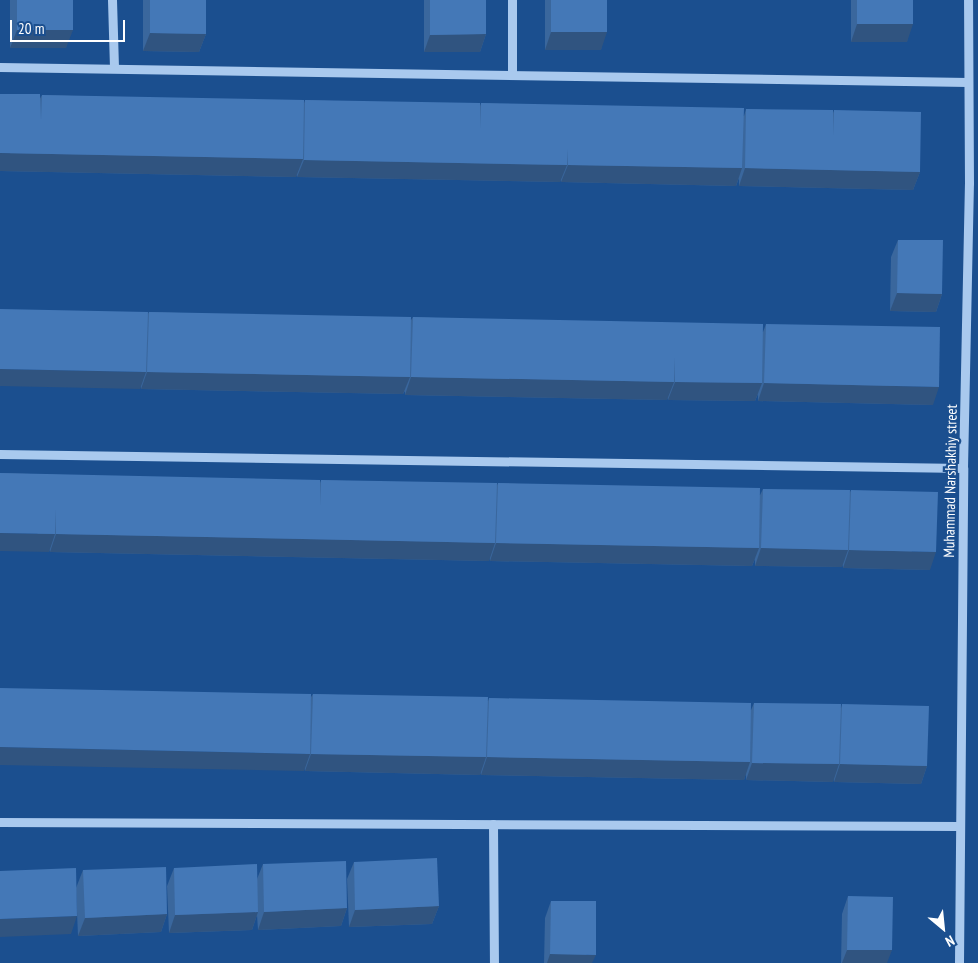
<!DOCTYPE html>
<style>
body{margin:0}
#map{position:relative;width:978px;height:963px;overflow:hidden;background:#1b4f8f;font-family:"PT Sans Narrow",sans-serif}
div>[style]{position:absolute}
.minor>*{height:9px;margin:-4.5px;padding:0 4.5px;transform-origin:4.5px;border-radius:4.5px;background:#a9c9ee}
.wall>*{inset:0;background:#3a679d}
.shaded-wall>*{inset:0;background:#305480}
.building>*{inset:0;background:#4478b7}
span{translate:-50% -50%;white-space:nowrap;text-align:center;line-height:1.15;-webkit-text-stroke:4.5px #1b4f8f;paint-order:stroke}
.street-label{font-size:15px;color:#fff}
.north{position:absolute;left:918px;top:903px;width:50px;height:50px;-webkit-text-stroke:4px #1b4f8f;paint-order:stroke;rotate:152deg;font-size:14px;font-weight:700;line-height:20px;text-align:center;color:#fff}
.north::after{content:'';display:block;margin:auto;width:18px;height:22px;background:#fff;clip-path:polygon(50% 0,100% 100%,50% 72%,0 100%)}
.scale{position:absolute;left:10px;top:20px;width:115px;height:22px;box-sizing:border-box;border:2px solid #fff;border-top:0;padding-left:6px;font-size:15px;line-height:18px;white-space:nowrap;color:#fff;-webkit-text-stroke:4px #1b4f8f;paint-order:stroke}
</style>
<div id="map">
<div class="minor">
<div style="left:112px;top:0;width:67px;rotate:88.3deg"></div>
<div style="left:512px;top:0;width:75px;rotate:90deg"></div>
<div style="left:0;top:67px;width:968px;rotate:0.89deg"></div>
<div style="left:0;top:454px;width:963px;rotate:0.83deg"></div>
<div style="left:0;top:822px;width:959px;rotate:0.24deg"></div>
<div style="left:493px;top:824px;width:139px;rotate:89.6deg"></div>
<div style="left:959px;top:963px;width:495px;rotate:-89.5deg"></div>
<div style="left:963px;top:468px;width:285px;rotate:-88.8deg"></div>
<div style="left:969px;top:183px;width:183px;rotate:-90.3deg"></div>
</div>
<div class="wall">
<div style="clip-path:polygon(10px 0,73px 0,66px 48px,10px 48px)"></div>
<div style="clip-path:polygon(143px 0,206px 0,206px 34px,199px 52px,143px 51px)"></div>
<div style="clip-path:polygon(424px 0,486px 0,486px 34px,480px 52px,424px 52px)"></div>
<div style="clip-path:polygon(545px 0,607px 0,601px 50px,545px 50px)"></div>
<div style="clip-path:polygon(851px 0,913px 0,907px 42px,851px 42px)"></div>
<div style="clip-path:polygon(42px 95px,304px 103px,305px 100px,480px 106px,481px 103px,744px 116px,746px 109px,833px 113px,834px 110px,920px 172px,913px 190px,739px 186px,739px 178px,736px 186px,561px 182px,561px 179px,560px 182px,297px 177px,297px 174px,296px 177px,0 171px)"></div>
<div style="clip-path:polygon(898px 240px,942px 294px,936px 312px,890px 311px,891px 257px)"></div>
<div style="clip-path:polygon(149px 312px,411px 320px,413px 317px,763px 332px,766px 324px,933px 405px,758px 401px,758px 394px,755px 401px,668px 400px,668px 397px,667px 400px,405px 395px,405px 391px,403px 394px,141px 389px,141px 386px,140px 389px,147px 315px)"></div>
<div style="clip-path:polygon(0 473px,320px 483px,321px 480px,496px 487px,498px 483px,760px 495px,763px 489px,849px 494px,851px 490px,930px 570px,843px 568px,843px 564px,842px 567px,755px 566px,755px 559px,752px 566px,490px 561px,490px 557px,489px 561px,50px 552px,50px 549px,49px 552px)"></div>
<div style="clip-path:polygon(313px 694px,488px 701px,489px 698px,751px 710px,754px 703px,841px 708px,842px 704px,927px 766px,921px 784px,834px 782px,834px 778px,833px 782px,746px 780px,746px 773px,744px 780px,481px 775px,481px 772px,480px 775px,305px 771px,305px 768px,304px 771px,311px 697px)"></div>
<div style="clip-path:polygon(354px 862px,439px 906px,432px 924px,349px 927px,347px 879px)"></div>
<div style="clip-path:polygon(263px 864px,347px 908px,341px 926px,258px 930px,257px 915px,252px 930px,169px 933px,167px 886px,174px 868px,257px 879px)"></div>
<div style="clip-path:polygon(83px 870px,167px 914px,161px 932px,78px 936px,76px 888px)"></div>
<div style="clip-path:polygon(848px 896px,887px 963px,841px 963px,842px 914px)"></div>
<div style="clip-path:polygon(551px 901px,592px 963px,544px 963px,545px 918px)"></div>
</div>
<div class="shaded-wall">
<div style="clip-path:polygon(857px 24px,913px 24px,907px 42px,851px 42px)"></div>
<div style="clip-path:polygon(17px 30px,73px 30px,66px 48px,10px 48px)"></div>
<div style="clip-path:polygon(551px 32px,607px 32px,601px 50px,545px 50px)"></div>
<div style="clip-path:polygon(150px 33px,206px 34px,199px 52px,143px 51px)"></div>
<div style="clip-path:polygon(486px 34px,480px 52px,424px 52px,430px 35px)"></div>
<div style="clip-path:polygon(0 153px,303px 159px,296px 177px,0 171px)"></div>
<div style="clip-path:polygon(304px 160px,567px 165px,560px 182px,297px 177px)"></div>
<div style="clip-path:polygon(568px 165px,742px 168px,736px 186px,561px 182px)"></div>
<div style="clip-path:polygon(745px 168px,920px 172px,913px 190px,739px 186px)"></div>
<div style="clip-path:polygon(897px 293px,942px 294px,936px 312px,890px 311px)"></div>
<div style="clip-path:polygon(0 369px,146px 372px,140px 389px,0 386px)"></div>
<div style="clip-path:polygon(147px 372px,410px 377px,403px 394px,141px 389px)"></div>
<div style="clip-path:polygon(411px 377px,674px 382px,667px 400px,405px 395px)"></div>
<div style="clip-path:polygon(675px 382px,762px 383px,755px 401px,668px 400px)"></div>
<div style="clip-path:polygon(764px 383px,939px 387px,933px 405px,758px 401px)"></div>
<div style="clip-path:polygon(0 533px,55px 534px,49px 552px,0 551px)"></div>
<div style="clip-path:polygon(56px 534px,495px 543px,489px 561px,50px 552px)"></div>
<div style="clip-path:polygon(496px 543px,759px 548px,752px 566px,490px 561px)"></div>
<div style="clip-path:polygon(761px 548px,848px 550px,842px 567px,755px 566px)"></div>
<div style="clip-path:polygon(849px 550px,936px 552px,930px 570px,843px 568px)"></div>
<div style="clip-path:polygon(0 747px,310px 754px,304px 771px,0 765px)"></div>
<div style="clip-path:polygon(311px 754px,486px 757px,480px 775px,305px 771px)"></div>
<div style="clip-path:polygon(487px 757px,750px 762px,744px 780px,481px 775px)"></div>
<div style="clip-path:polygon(752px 763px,839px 764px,833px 782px,746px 780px)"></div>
<div style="clip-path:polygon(840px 764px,927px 766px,921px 784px,834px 782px)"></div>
<div style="clip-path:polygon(439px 906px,432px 924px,349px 927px,355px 910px)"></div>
<div style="clip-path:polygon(347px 908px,341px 926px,258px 930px,264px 912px)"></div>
<div style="clip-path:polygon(258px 912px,252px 930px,169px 933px,175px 915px)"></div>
<div style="clip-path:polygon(167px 914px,161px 932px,78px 936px,85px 918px)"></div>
<div style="clip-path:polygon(77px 916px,71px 934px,0 937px,0 919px)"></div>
<div style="clip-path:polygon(847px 950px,892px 950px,887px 963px,842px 963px)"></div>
<div style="clip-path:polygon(550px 954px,596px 955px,592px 963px,547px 963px)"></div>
</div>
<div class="building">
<div style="clip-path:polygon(17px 0,73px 0,73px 30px,17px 30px)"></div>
<div style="clip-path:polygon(150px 0,206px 0,206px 34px,150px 33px)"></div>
<div style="clip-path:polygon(430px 0,486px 0,486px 34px,430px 35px)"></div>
<div style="clip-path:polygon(551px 0,607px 0,607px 32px,551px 32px)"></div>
<div style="clip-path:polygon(857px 0,913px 0,913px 24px,857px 24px)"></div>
<div style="clip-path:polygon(0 94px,40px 94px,41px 120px,42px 95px,304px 100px,303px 159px,0 153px)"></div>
<div style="clip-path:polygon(305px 100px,480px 103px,481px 129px,481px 103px,744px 108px,742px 168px,568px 165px,567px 149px,567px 165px,304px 160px)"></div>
<div style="clip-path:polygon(746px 109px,833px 110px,834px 136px,834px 110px,921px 112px,920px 172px,745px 168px)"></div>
<div style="clip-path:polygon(898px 240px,943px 240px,942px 294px,897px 293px)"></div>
<div style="clip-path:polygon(0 309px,148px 312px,146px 372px,0 369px)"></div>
<div style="clip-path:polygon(149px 312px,411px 317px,410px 377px,147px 372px)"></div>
<div style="clip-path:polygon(413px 317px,763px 324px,762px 383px,675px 382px,674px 357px,674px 382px,411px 377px)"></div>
<div style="clip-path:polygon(766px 324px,940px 327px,939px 387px,764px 383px)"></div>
<div style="clip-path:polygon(0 473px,320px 480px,321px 506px,321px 480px,497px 483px,495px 543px,56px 534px,56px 509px,55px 534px,0 533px)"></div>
<div style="clip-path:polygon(498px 483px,760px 488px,759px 548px,496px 543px)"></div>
<div style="clip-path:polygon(763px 489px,850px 490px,848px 550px,761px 548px)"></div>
<div style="clip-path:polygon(851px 490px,938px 492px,936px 552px,849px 550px)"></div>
<div style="clip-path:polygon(0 688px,311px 694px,310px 754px,0 747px)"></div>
<div style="clip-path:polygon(313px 694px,488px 697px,486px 757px,311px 754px)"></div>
<div style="clip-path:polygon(489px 698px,751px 703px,750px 762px,487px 757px)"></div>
<div style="clip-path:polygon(754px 703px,841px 704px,839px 764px,752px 763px)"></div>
<div style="clip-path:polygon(842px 704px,929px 706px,927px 766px,840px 764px)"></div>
<div style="clip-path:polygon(437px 858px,439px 906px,355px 910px,354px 862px)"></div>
<div style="clip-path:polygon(346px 861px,347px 908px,264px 912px,263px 864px)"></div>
<div style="clip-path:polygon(257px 864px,258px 912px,175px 915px,174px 868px)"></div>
<div style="clip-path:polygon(166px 867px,167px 914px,85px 918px,83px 870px)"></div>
<div style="clip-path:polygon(76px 868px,77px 916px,0 919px,0 871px)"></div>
<div style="clip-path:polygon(848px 896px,893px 897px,892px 950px,847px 950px)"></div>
<div style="clip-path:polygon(551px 901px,596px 901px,596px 955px,550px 954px)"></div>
</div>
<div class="street-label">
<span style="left:950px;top:481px;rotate:-89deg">Muhammad Narshakhiy street</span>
</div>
<div class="north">N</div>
<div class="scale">20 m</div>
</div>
